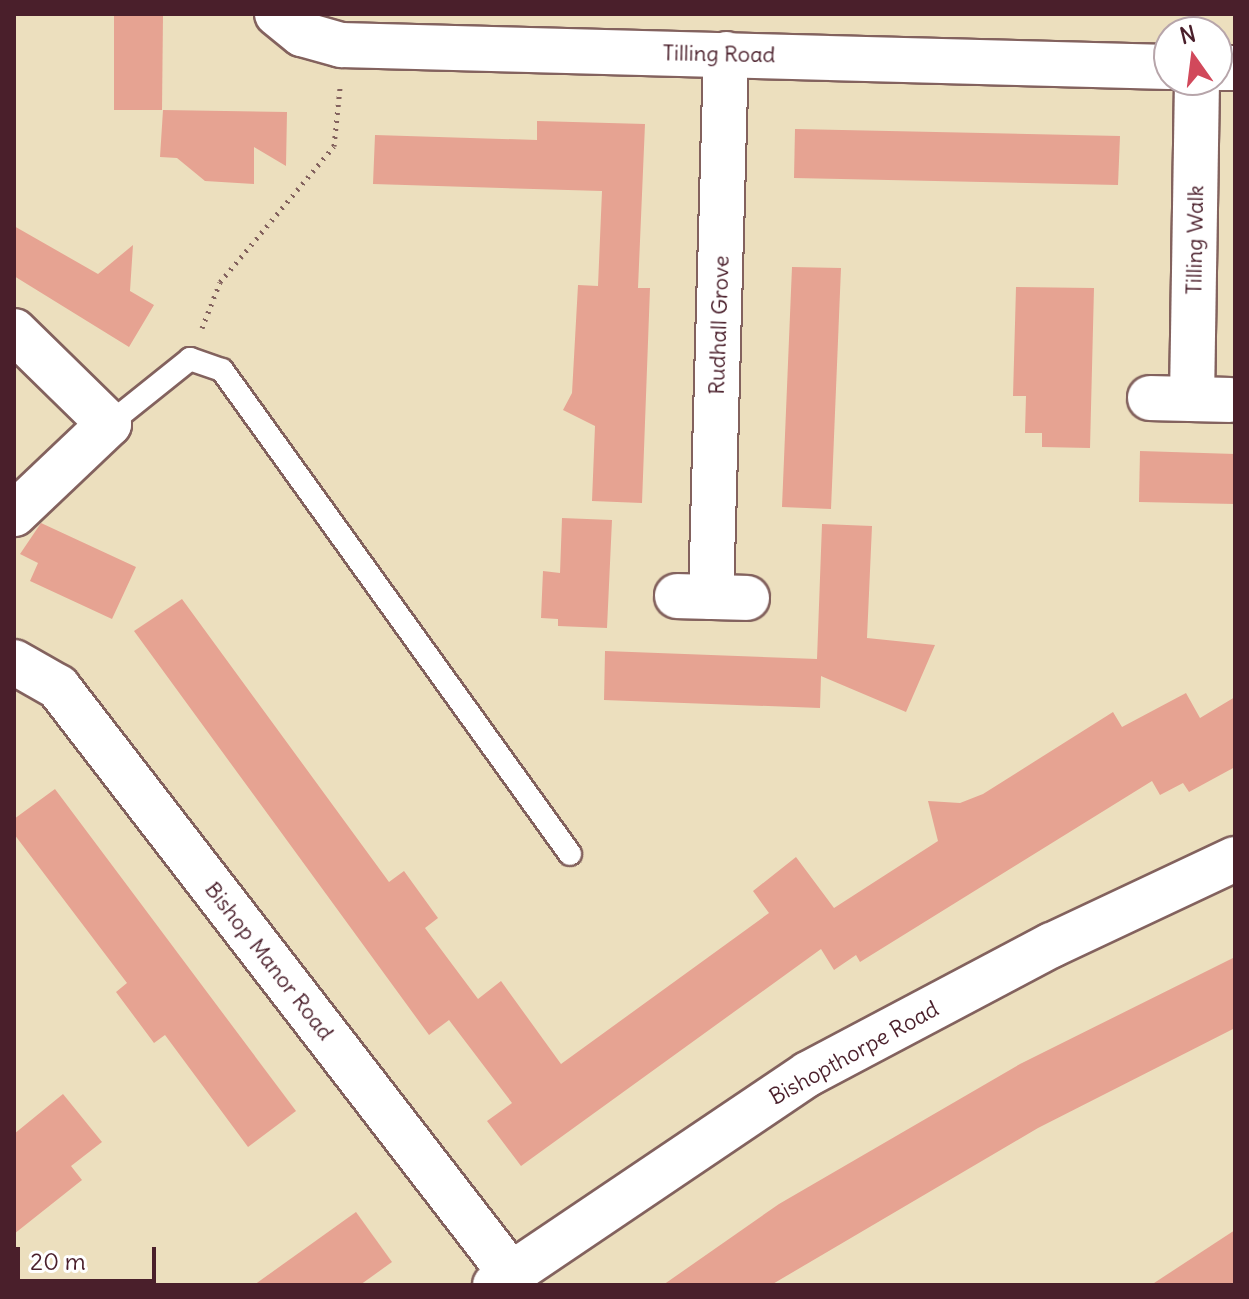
<!DOCTYPE html>
<style>
body{margin:0}
#map{position:relative;width:1249px;height:1299px;overflow:hidden;background:#ecdfbe;font-family:Delius,sans-serif}
div>[style]{position:absolute}
.building>*{inset:0;background:#e6a392}
.path>*{height:5px;margin-top:-2.5px;transform-origin:0;background:repeating-linear-gradient(90deg,#83625e 0 2px,transparent 0 8px)}
.roads{filter:drop-shadow(2px 0 #83625e) drop-shadow(-2px 0 #83625e) drop-shadow(0 2px #83625e) drop-shadow(0 -2px #83625e)}
.lane>*{height:22px;margin:-11px;padding:0 11px;transform-origin:11px;border-radius:11px;background:#fff}
.street>*{height:44px;margin:-22px;padding:0 22px;transform-origin:22px;border-radius:22px;background:#fff}
span{translate:-50% -50%;white-space:nowrap;text-align:center;line-height:1.15;-webkit-text-stroke:6px #fff;paint-order:stroke}
.street-label{font-size:22px;color:#4a1f2b}
.frame{position:absolute;inset:0;border:16px solid #4a1f2b;pointer-events:none}
.north{position:absolute;left:1153px;top:16px;width:80px;height:80px;box-sizing:border-box;background:#fff;border:2px solid #b7a5aa;border-radius:50%;rotate:346deg;font-size:22px;font-weight:700;line-height:32px;text-align:center;color:#4a1f2b}
.north::after{content:'';display:block;margin:auto;width:28px;height:36px;background:#d1495b;clip-path:polygon(50% 0,100% 100%,50% 72%,0 100%)}
.scale{position:absolute;left:16px;top:1247px;width:140px;height:36px;box-sizing:border-box;border:4px solid #4a1f2b;border-top:0;padding-left:10px;font-size:24px;line-height:28px;white-space:nowrap;color:#4a1f2b;-webkit-text-stroke:6px #fff;paint-order:stroke}
</style>
<div id="map">
<div class="building">
<div style="clip-path:polygon(114px 14px,163px 14px,162px 110px,114px 110px)"></div>
<div style="clip-path:polygon(163px 110px,287px 112px,286px 166px,254px 147px,254px 184px,205px 181px,177px 158px,160px 157px)"></div>
<div style="clip-path:polygon(537px 121px,645px 124px,638px 288px,650px 288px,642px 503px,592px 501px,595px 426px,563px 410px,572px 393px,578px 285px,598px 286px,602px 191px,373px 184px,375px 135px,537px 140px)"></div>
<div style="clip-path:polygon(795px 129px,1120px 136px,1118px 185px,794px 178px)"></div>
<div style="clip-path:polygon(14px 226px,98px 274px,133px 245px,130px 291px,154px 305px,129px 347px,14px 276px)"></div>
<div style="clip-path:polygon(792px 267px,841px 268px,831px 509px,782px 507px)"></div>
<div style="clip-path:polygon(1016px 287px,1094px 288px,1090px 448px,1042px 447px,1042px 433px,1025px 433px,1026px 396px,1013px 396px)"></div>
<div style="clip-path:polygon(1140px 451px,1235px 454px,1235px 504px,1139px 502px)"></div>
<div style="clip-path:polygon(562px 518px,612px 520px,607px 628px,558px 626px,558px 619px,541px 618px,543px 571px,560px 573px)"></div>
<div style="clip-path:polygon(41px 523px,136px 567px,112px 619px,30px 581px,38px 563px,20px 554px)"></div>
<div style="clip-path:polygon(822px 524px,872px 526px,867px 638px,935px 645px,906px 712px,821px 676px,820px 708px,604px 700px,605px 651px,817px 659px)"></div>
<div style="clip-path:polygon(182px 599px,389px 882px,404px 871px,438px 918px,425px 928px,478px 999px,501px 981px,561px 1064px,769px 913px,753px 891px,796px 857px,834px 908px,938px 841px,928px 801px,960px 803px,983px 794px,1113px 712px,1122px 727px,1186px 693px,1200px 718px,1235px 697px,1235px 767px,1189px 792px,1183px 783px,1160px 795px,1152px 781px,860px 962px,856px 955px,834px 970px,821px 949px,521px 1166px,487px 1121px,512px 1103px,449px 1020px,429px 1035px,134px 631px)"></div>
<div style="clip-path:polygon(55px 789px,296px 1111px,248px 1147px,165px 1035px,154px 1043px,116px 992px,127px 983px,14px 834px,14px 819px)"></div>
<div style="clip-path:polygon(1235px 957px,1235px 1028px,1038px 1128px,771px 1285px,663px 1285px,779px 1204px,1020px 1064px)"></div>
<div style="clip-path:polygon(63px 1094px,102px 1142px,71px 1166px,82px 1180px,14px 1234px,14px 1134px)"></div>
<div style="clip-path:polygon(356px 1212px,392px 1262px,360px 1285px,254px 1285px)"></div>
<div style="clip-path:polygon(1235px 1230px,1235px 1285px,1151px 1285px)"></div>
</div>
<div class="path">
<div style="left:202px;top:328px;width:49px;rotate:-68.6deg"></div>
<div style="left:220px;top:282px;width:177px;rotate:-50deg"></div>
<div style="left:334px;top:146px;width:58px;rotate:-84.1deg"></div>
</div>
<div class="roads">
<div class="lane">
<div style="left:109px;top:424px;width:104px;rotate:-38.7deg"></div>
<div style="left:190px;top:359px;width:34px;rotate:19deg"></div>
<div style="left:222px;top:370px;width:596px;rotate:54.28deg"></div>
</div>
<div class="street">
<div style="left:277px;top:14px;width:32px;rotate:39deg"></div>
<div style="left:302px;top:34px;width:41px;rotate:15.8deg"></div>
<div style="left:341px;top:45px;width:828px;rotate:1.52deg"></div>
<div style="left:1217px;top:68px;width:18px"></div>
<div style="left:14px;top:331px;width:133px;rotate:44.4deg"></div>
<div style="left:109px;top:424px;width:131px;rotate:136.5deg"></div>
<div style="left:1150px;top:398px;width:80px;rotate:1.4deg"></div>
<div style="left:1192px;top:399px;width:319px;rotate:-89.1deg"></div>
<div style="left:677px;top:596px;width:70px;rotate:1.6deg"></div>
<div style="left:711px;top:597px;width:543px;rotate:-88.42deg"></div>
<div style="left:14px;top:662px;width:51px;rotate:29.6deg"></div>
<div style="left:58px;top:687px;width:741px;rotate:52.34deg"></div>
<div style="left:495px;top:1285px;width:377px;rotate:-34deg"></div>
<div style="left:808px;top:1074px;width:276px;rotate:-27.9deg"></div>
<div style="left:1052px;top:945px;width:202px;rotate:-25.2deg"></div>
</div>
</div>
<div class="street-label">
<span style="left:719px;top:54px;rotate:1deg">Tilling Road</span>
<span style="left:1195px;top:240px;rotate:-89deg">Tilling Walk</span>
<span style="left:719px;top:325px;rotate:-88deg">Rudhall Grove</span>
<span style="left:269px;top:961px;rotate:52deg">Bishop Manor Road</span>
<span style="left:854px;top:1053px;rotate:-29deg">Bishopthorpe Road</span>
</div>
<div class="frame"></div>
<div class="north">N</div>
<div class="scale">20 m</div>
</div>
